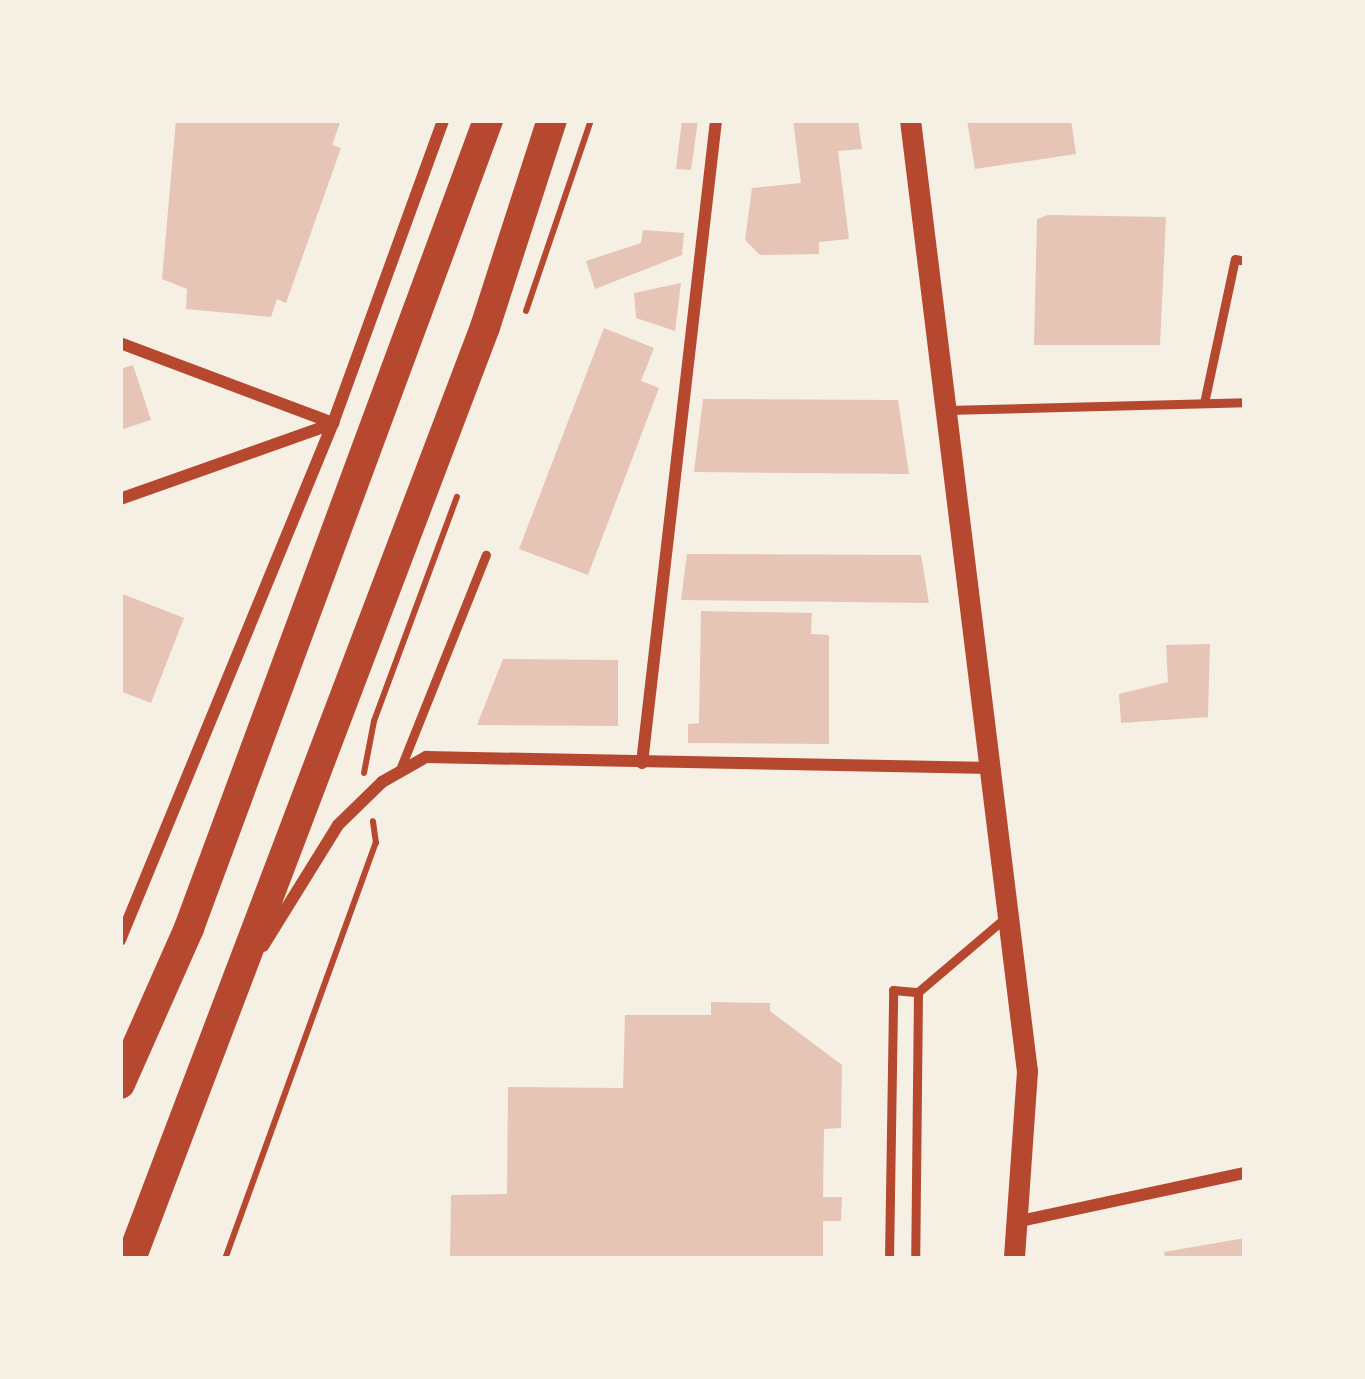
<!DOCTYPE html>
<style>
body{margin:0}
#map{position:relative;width:1365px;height:1379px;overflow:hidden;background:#f6efe4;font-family:Montserrat,sans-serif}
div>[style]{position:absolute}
.building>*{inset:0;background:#e6c5b7}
.path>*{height:6px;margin:-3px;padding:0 3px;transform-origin:3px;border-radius:3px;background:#b5482f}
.service>*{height:9px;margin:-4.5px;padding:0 4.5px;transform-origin:4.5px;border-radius:4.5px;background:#b5482f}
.minor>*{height:12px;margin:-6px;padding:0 6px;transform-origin:6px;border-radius:6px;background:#b5482f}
.tertiary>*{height:21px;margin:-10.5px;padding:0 10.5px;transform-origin:10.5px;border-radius:10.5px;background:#b5482f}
.primary>*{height:30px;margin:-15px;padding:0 15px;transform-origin:15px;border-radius:15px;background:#b5482f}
span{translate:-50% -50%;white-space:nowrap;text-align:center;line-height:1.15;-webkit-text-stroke:9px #f6efe4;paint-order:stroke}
.frame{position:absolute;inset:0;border:123px solid #f6efe4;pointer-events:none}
</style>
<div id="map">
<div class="building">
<div style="clip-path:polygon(176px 120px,341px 120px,332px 145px,341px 148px,286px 303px,277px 299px,271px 317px,186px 309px,187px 289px,162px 279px)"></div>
<div style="clip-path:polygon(682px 120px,698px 120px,691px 170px,676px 169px)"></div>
<div style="clip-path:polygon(793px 120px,858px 120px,862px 149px,838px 151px,849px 239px,819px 242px,819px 254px,760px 255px,745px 240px,752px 188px,801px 183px)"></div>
<div style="clip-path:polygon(967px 120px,1071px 120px,1076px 154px,975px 169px)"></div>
<div style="clip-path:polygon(1048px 215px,1166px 217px,1160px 345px,1034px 345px,1037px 219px)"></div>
<div style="clip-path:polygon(643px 230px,684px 233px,682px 255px,595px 289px,586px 261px,641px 243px)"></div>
<div style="clip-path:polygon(681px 283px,675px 331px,636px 318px,634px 293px)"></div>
<div style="clip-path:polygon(604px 328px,654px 348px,641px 381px,659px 388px,588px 575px,519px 549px)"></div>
<div style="clip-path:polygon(133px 365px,151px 420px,120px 430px,120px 369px)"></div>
<div style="clip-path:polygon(703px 399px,898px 400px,909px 474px,694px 472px)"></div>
<div style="clip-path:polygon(687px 554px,921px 555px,929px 603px,681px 600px)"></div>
<div style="clip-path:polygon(120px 593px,184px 618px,151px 703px,120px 691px)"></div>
<div style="clip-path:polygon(701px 611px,812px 613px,811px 634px,829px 635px,829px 744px,688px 743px,688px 724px,699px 723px)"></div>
<div style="clip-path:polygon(1210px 644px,1208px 717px,1121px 723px,1119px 694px,1168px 682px,1166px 645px)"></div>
<div style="clip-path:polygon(503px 659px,618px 660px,618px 726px,477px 725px)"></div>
<div style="clip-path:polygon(711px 1002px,770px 1003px,770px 1011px,842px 1065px,841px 1128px,824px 1129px,823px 1197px,842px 1197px,841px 1221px,823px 1221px,823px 1259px,450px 1259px,451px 1195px,507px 1194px,508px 1087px,623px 1088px,625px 1015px,711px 1015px)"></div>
<div style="clip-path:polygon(1245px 1238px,1245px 1259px,1165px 1259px,1164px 1252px)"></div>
</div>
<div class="path">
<div style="left:526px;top:311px;width:202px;rotate:-71.2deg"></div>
<div style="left:364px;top:773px;width:53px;rotate:-79.1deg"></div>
<div style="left:374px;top:721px;width:239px;rotate:-69.7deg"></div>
<div style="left:225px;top:1259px;width:443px;rotate:-70.1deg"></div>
<div style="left:376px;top:843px;width:22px;rotate:-98deg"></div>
</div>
<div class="service">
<div style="left:1204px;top:403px;width:147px;rotate:-77.9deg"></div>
<div style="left:1235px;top:259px;width:10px;rotate:11deg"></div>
<div style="left:946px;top:410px;width:299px;rotate:-1.5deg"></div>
<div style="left:399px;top:772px;width:234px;rotate:-68.2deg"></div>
<div style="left:918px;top:992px;width:114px;rotate:-40.4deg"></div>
<div style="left:889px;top:1259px;width:269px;rotate:-89.1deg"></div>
<div style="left:893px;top:990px;width:25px;rotate:5deg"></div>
<div style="left:918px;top:992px;width:267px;rotate:90.6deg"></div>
</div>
<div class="minor">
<div style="left:120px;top:343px;width:228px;rotate:20.6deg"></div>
<div style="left:120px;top:499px;width:225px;rotate:-19.5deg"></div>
<div style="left:642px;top:763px;width:647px;rotate:-83.43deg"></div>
<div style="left:120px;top:940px;width:559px;rotate:-67.61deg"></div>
<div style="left:333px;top:423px;width:322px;rotate:-70deg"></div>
<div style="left:263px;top:946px;width:142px;rotate:-58.2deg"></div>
<div style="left:338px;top:825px;width:62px;rotate:-44.3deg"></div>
<div style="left:382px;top:782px;width:51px;rotate:-29.6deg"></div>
<div style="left:426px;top:757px;width:565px;rotate:1.12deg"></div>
<div style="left:1016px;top:1222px;width:234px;rotate:-12.1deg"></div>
</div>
<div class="tertiary">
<div style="left:910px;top:120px;width:958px;rotate:82.99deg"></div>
<div style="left:1027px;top:1071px;width:188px;rotate:94deg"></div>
</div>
<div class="primary">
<div style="left:120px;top:1084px;width:171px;rotate:-66.1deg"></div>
<div style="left:189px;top:928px;width:862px;rotate:-69.69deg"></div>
<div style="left:131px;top:1259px;width:997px;rotate:-69.2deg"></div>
<div style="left:485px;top:327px;width:218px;rotate:-72.1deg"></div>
</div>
<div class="frame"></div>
</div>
